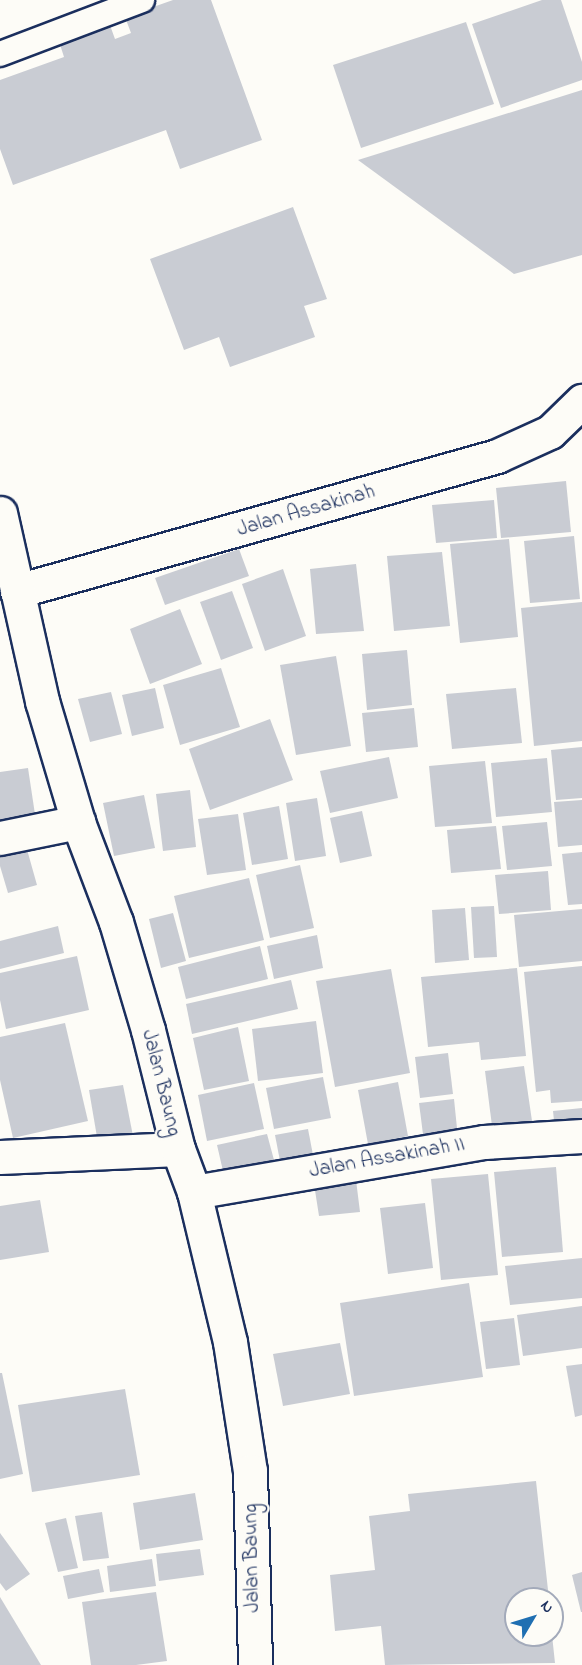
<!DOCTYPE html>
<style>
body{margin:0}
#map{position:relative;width:582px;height:1665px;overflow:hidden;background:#fdfcf7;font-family:"Indie Flower",sans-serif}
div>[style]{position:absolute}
.building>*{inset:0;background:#c9ccd3}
.roads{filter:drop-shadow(2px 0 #1b2f5e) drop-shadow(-2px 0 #1b2f5e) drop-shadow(0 2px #1b2f5e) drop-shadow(0 -2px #1b2f5e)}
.lane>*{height:24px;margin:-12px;padding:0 12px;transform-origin:12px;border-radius:12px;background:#fdfcf7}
.street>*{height:33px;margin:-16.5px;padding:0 16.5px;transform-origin:16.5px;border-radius:16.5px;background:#fdfcf7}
.secondary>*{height:33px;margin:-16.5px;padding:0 16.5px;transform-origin:16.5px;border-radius:16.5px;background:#fdfcf7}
span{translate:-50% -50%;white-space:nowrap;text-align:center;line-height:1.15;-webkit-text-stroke:5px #fdfcf7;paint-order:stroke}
.street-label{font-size:21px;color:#1b2f5e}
.north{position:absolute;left:504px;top:1587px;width:60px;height:60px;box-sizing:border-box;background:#fdfcf7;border:2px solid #a3aaba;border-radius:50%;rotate:52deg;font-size:16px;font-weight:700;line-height:24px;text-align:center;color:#1b2f5e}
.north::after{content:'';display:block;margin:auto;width:21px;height:27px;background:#1f6fb2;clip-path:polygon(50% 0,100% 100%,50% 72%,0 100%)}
</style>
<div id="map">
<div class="building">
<div style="clip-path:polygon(173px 0,211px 0,262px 140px,180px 169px,166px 130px,13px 185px,0 149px,0 80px,64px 57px,57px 35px,107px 17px,115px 39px,131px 33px,125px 17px)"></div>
<div style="clip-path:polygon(542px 0,561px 0,582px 62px,582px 80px,501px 108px,472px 24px)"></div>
<div style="clip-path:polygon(466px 22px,494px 104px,361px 148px,333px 65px)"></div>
<div style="clip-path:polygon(582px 90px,582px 255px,514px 274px,358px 160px)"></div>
<div style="clip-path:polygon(293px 207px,327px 299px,304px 306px,315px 337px,230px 367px,219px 337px,184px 350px,150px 259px)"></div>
<div style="clip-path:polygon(566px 481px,571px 532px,501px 538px,496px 488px)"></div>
<div style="clip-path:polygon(494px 500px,497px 538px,436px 543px,432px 505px)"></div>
<div style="clip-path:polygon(574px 536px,580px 599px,530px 603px,524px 541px)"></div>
<div style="clip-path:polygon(509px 539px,518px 637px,460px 643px,450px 544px)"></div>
<div style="clip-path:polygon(239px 549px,249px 576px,165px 605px,155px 578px)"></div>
<div style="clip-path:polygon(442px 552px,450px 626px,394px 631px,387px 556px)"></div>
<div style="clip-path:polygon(356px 564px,364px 631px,316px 634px,310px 569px)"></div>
<div style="clip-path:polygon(283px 569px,306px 636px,265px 651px,242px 584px)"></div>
<div style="clip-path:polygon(232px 591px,253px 648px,221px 660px,200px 602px)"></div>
<div style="clip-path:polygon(582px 602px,582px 741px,534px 746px,521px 608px)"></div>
<div style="clip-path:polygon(180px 609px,202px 664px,150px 684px,130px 629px)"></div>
<div style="clip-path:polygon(407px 650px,412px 705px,367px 710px,362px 654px)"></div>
<div style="clip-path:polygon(336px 656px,351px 746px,296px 755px,280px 665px)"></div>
<div style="clip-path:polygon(221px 668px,240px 727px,180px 745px,163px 685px)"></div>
<div style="clip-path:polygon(155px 688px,164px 728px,132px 736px,122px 695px)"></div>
<div style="clip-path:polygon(516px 688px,522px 743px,452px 749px,446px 694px)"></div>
<div style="clip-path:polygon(111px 692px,122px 734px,90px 742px,78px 699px)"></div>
<div style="clip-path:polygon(414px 708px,418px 747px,366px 752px,362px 713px)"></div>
<div style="clip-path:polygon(270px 719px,293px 780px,210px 810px,189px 749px)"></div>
<div style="clip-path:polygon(582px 747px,582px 798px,556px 800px,551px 750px)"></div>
<div style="clip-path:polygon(389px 757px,398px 798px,330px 813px,320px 771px)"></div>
<div style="clip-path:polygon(547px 758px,552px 812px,496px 817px,491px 763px)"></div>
<div style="clip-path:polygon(485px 761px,492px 823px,435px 827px,429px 766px)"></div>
<div style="clip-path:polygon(28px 768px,36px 821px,0 826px,0 772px)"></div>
<div style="clip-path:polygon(190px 790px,196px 847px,163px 851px,156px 794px)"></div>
<div style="clip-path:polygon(144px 795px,155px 848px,114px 856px,103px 803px)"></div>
<div style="clip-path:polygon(317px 798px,326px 856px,295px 861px,286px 803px)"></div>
<div style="clip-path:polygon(582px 800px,582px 845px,558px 847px,554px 802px)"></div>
<div style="clip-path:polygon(279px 806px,288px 859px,252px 865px,243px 813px)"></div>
<div style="clip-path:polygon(362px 811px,372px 856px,340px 863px,330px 818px)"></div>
<div style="clip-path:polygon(238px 814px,246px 870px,207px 875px,198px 819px)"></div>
<div style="clip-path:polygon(547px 822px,552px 866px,507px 870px,502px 826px)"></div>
<div style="clip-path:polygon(496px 826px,501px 869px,451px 873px,447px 830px)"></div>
<div style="clip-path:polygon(26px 846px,37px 885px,8px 893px,0 866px,0 854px)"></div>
<div style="clip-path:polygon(582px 852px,582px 904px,568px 905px,562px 854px)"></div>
<div style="clip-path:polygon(300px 865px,314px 928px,270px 938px,256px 875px)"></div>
<div style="clip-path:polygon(548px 871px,551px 910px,499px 914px,495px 875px)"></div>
<div style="clip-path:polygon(249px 878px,264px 940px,189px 958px,174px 896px)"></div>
<div style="clip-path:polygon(494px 906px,497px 957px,474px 958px,471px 907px)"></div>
<div style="clip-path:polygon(465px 908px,469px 960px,435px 963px,432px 910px)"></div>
<div style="clip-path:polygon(582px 909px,582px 961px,519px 967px,514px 915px)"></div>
<div style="clip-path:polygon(173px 913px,186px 961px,161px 968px,149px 919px)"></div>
<div style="clip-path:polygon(58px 926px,64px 953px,0 969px,0 941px)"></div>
<div style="clip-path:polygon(317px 935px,323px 968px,274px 979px,267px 946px)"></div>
<div style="clip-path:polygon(260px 946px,268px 979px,186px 999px,178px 967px)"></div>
<div style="clip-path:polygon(77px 956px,89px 1010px,6px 1029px,0 1000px,0 973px)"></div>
<div style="clip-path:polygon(582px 966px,582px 1101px,551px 1103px,550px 1090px,536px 1092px,524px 972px)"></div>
<div style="clip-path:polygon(517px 968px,526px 1056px,481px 1060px,479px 1042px,428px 1047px,421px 977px)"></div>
<div style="clip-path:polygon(391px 969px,410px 1073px,335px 1087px,316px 981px)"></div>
<div style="clip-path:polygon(291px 980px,298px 1009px,192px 1034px,186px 1004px)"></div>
<div style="clip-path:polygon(316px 1021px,323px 1073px,258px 1081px,252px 1029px)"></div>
<div style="clip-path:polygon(65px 1023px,88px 1121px,13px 1138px,0 1080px,0 1037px)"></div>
<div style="clip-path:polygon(238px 1027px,249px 1081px,204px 1090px,193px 1038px)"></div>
<div style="clip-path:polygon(448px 1053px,453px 1094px,420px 1098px,415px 1057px)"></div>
<div style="clip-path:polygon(524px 1066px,532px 1121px,492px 1126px,485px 1071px)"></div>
<div style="clip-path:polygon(323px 1077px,331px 1118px,274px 1129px,266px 1088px)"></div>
<div style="clip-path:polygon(398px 1082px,408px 1136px,368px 1144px,358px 1090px)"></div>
<div style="clip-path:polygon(254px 1083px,264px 1129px,207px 1141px,198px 1095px)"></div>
<div style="clip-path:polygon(123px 1085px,133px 1136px,98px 1143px,89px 1090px)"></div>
<div style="clip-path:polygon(454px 1099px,458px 1138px,424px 1142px,419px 1103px)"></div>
<div style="clip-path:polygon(582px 1108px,582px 1128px,555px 1130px,553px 1111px)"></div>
<div style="clip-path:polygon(308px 1129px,313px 1155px,280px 1161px,275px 1135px)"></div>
<div style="clip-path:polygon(267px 1134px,274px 1160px,223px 1171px,217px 1145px)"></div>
<div style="clip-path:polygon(556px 1167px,563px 1252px,502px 1257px,494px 1172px)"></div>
<div style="clip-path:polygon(488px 1174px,498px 1275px,441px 1280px,431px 1179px)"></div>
<div style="clip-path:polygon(356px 1180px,360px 1212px,319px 1216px,314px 1184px)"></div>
<div style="clip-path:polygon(40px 1200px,49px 1252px,0 1260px,0 1206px)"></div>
<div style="clip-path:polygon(425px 1203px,433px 1268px,388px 1274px,380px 1208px)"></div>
<div style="clip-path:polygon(582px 1258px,582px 1298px,510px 1305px,505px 1266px)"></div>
<div style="clip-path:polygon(469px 1283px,483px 1377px,354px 1396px,340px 1303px)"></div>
<div style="clip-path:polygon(582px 1306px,582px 1348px,523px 1356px,517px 1315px)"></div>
<div style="clip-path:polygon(514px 1318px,520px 1365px,486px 1369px,480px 1322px)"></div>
<div style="clip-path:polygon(340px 1343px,350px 1394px,283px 1406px,273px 1354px)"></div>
<div style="clip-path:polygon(582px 1364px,582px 1415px,575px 1417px,566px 1366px)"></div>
<div style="clip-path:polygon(0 1373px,2px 1373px,23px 1474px,0 1479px)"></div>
<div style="clip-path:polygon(125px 1389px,140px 1475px,32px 1492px,18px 1405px)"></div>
<div style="clip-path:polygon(536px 1481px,549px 1599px,516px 1599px,516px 1635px,552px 1635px,555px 1663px,385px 1665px,381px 1626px,335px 1631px,330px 1575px,375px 1570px,369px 1516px,410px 1511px,408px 1494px)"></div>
<div style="clip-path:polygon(195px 1493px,203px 1540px,140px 1550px,133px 1503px)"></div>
<div style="clip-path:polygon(102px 1512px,109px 1558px,83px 1561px,75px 1516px)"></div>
<div style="clip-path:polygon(66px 1518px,78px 1568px,58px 1572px,45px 1523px)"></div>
<div style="clip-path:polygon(0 1533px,30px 1574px,6px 1591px,0 1583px)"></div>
<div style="clip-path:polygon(200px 1549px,204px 1575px,159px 1581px,156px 1554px)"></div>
<div style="clip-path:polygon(152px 1559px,156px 1586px,110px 1592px,107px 1566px)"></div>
<div style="clip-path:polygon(99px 1569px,104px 1592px,68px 1599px,63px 1576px)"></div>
<div style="clip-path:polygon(582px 1572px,582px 1612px,581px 1612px,572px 1575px)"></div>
<div style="clip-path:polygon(156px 1592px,167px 1661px,136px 1665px,91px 1665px,82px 1602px)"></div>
<div style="clip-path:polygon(0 1597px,41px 1665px,0 1665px)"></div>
</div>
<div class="roads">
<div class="lane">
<div style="left:0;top:54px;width:152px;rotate:-20.8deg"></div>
</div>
<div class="street">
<div style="left:17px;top:591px;width:499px;rotate:-15.7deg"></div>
<div style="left:497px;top:456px;width:58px;rotate:-24.4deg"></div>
<div style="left:550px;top:432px;width:45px;rotate:-44.1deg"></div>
<div style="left:0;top:838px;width:80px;rotate:-11.6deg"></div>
<div style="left:0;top:1157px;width:178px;rotate:-2.6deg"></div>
<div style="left:194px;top:1192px;width:294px;rotate:-9.8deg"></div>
<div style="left:484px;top:1142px;width:98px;rotate:-3.5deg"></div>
</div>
<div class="secondary">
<div style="left:0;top:513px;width:193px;rotate:77.4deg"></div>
<div style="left:42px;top:701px;width:126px;rotate:73.4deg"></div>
<div style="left:78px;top:822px;width:107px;rotate:69.2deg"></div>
<div style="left:116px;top:922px;width:113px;rotate:73.5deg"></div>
<div style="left:148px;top:1030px;width:123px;rotate:75.9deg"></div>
<div style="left:178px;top:1149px;width:46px;rotate:69.6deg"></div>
<div style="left:194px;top:1192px;width:154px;rotate:76.5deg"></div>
<div style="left:230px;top:1342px;width:131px;rotate:81.2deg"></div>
<div style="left:250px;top:1471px;width:194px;rotate:88.5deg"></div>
</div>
</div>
<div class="street-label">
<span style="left:306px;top:511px;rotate:-16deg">Jalan Assakinah</span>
<span style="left:161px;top:1083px;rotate:76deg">Jalan Baung</span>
<span style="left:387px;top:1158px;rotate:-10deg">Jalan Assakinah II</span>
<span style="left:252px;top:1558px;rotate:-91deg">Jalan Baung</span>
</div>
<div class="north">N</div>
</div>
